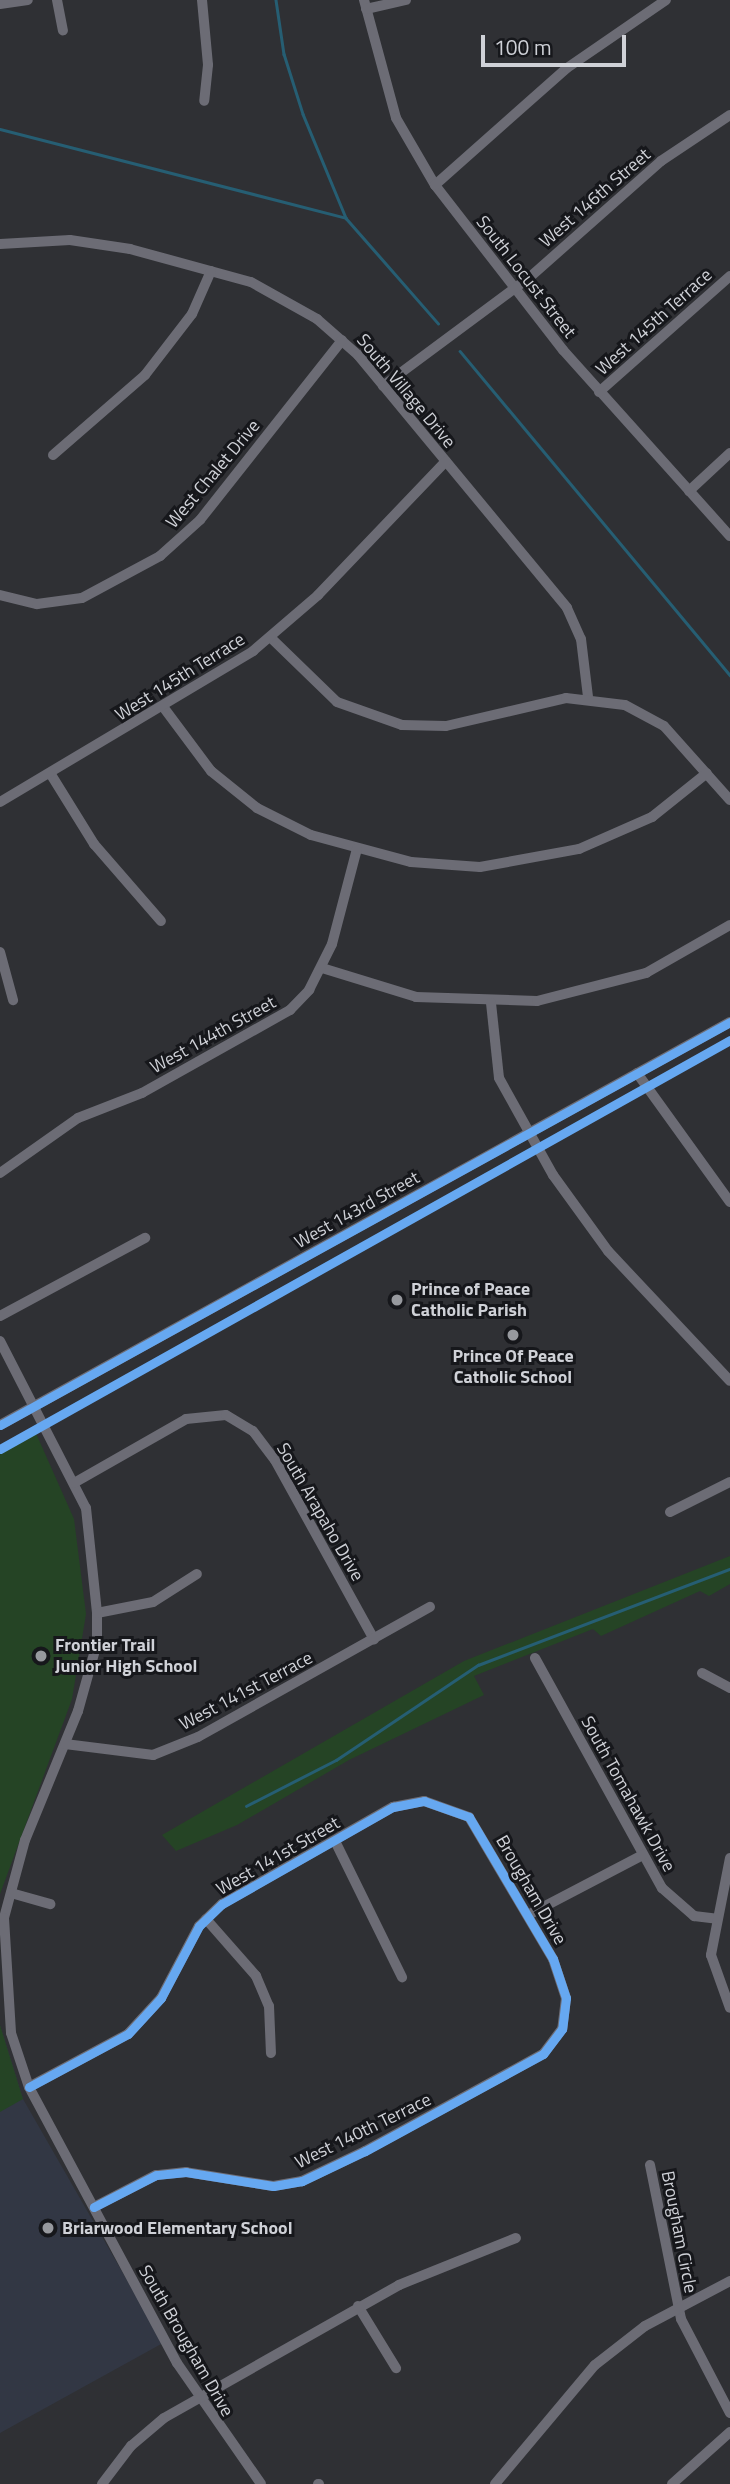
<!DOCTYPE html>
<style>
body{margin:0}
#map{position:relative;width:730px;height:2484px;overflow:hidden;background:#2f3034;font-family:"Titillium Web",sans-serif}
div>[style]{position:absolute}
.built>*{inset:0;background:#323744}
.green>*{inset:0;background:#254425}
.stream>*{height:2.5px;margin:-1.25px;padding:0 1.25px;transform-origin:1.25px;border-radius:1.25px;background:#265e73}
.minor>*{height:10px;margin:-5px;padding:0 5px;transform-origin:5px;border-radius:5px;background:#6c6c75}
.cycleway>*{height:9px;margin:-4.5px;padding:0 4.5px;transform-origin:4.5px;border-radius:4.5px;background:#66a8f1}
.dots>*{width:19px;height:19px;translate:-50% -50%;box-sizing:border-box;border:4px solid #16171b;border-radius:50%}
span{translate:-50% -50%;white-space:nowrap;text-align:center;line-height:1.15;-webkit-text-stroke:6px #16171b;paint-order:stroke}
.street-label{font-size:18px;color:#cfd1d7}
.poi-label{font-size:18px;color:#cfd1d7;font-weight:700}
.left{translate:0 -50%;text-align:left}
.scale{position:absolute;left:481px;top:35px;width:145px;height:32px;box-sizing:border-box;border:4px solid #cfd1d7;border-top:0;padding-left:9px;font-size:21px;line-height:24px;white-space:nowrap;color:#cfd1d7;-webkit-text-stroke:5px #16171b;paint-order:stroke}
</style>
<div id="map">
<div class="built">
<div style="clip-path:polygon(0 2025px,23px 2099px,163px 2343px,0 2433px)"></div>
</div>
<div class="green">
<div style="clip-path:polygon(35px 1431px,74px 1519px,86px 1614px,72px 1699px,0 1894px,0 1451px)"></div>
<div style="clip-path:polygon(730px 1556px,730px 1584px,709px 1596px,700px 1591px,601px 1636px,593px 1629px,474px 1676px,484px 1695px,349px 1760px,237px 1825px,176px 1851px,162px 1835px,464px 1661px)"></div>
<div style="clip-path:polygon(0 2025px,23px 2099px,0 2112px)"></div>
</div>
<div class="stream">
<div style="left:276px;top:0;width:55px;rotate:81.6deg"></div>
<div style="left:284px;top:54px;width:63px;rotate:72.4deg"></div>
<div style="left:303px;top:114px;width:113px;rotate:67.5deg"></div>
<div style="left:0;top:129px;width:357px;rotate:14.4deg"></div>
<div style="left:346px;top:218px;width:140px;rotate:48.8deg"></div>
<div style="left:460px;top:351px;width:422px;rotate:50.2deg"></div>
<div style="left:246px;top:1806px;width:101px;rotate:-27.1deg"></div>
<div style="left:336px;top:1760px;width:171px;rotate:-33.8deg"></div>
<div style="left:478px;top:1665px;width:270px;rotate:-20.9deg"></div>
</div>
<div class="minor">
<div style="left:57px;top:0;width:31px;rotate:79deg"></div>
<div style="left:202px;top:0;width:65px;rotate:84.7deg"></div>
<div style="left:208px;top:65px;width:36px;rotate:96deg"></div>
<div style="left:364px;top:0;width:122px;rotate:74.8deg"></div>
<div style="left:396px;top:118px;width:78px;rotate:59.8deg"></div>
<div style="left:435px;top:185px;width:209px;rotate:52.2deg"></div>
<div style="left:563px;top:350px;width:250px;rotate:48.1deg"></div>
<div style="left:0;top:4px;width:28px;rotate:-8deg"></div>
<div style="left:366px;top:9px;width:41px;rotate:-12.7deg"></div>
<div style="left:435px;top:185px;width:176px;rotate:-41.6deg"></div>
<div style="left:567px;top:68px;width:120px;rotate:-34.5deg"></div>
<div style="left:0;top:244px;width:70px;rotate:-3.3deg"></div>
<div style="left:70px;top:240px;width:61px;rotate:8.5deg"></div>
<div style="left:130px;top:249px;width:125px;rotate:15.3deg"></div>
<div style="left:251px;top:282px;width:76px;rotate:29.3deg"></div>
<div style="left:317px;top:319px;width:55px;rotate:41.3deg"></div>
<div style="left:358px;top:355px;width:328px;rotate:50.4deg"></div>
<div style="left:567px;top:608px;width:34px;rotate:66deg"></div>
<div style="left:581px;top:639px;width:58px;rotate:83.1deg"></div>
<div style="left:383px;top:386px;width:183px;rotate:-36.6deg"></div>
<div style="left:530px;top:277px;width:175px;rotate:-41.5deg"></div>
<div style="left:661px;top:161px;width:83px;rotate:-33.7deg"></div>
<div style="left:599px;top:392px;width:175px;rotate:-41.5deg"></div>
<div style="left:53px;top:455px;width:122px;rotate:-41deg"></div>
<div style="left:145px;top:375px;width:77px;rotate:-52.4deg"></div>
<div style="left:192px;top:314px;width:47px;rotate:-66.2deg"></div>
<div style="left:689px;top:491px;width:56px;rotate:-42.8deg"></div>
<div style="left:0;top:595px;width:38px;rotate:14deg"></div>
<div style="left:37px;top:604px;width:45px;rotate:-7.6deg"></div>
<div style="left:82px;top:598px;width:89px;rotate:-28.3deg"></div>
<div style="left:160px;top:556px;width:54px;rotate:-42deg"></div>
<div style="left:200px;top:520px;width:229px;rotate:-51.7deg"></div>
<div style="left:270px;top:637px;width:93px;rotate:44.1deg"></div>
<div style="left:337px;top:702px;width:69px;rotate:19.5deg"></div>
<div style="left:402px;top:725px;width:44px;rotate:1.3deg"></div>
<div style="left:446px;top:726px;width:123px;rotate:-13.1deg"></div>
<div style="left:566px;top:698px;width:59px;rotate:6.8deg"></div>
<div style="left:625px;top:705px;width:44px;rotate:28.3deg"></div>
<div style="left:664px;top:726px;width:99px;rotate:48.3deg"></div>
<div style="left:164px;top:708px;width:79px;rotate:53.3deg"></div>
<div style="left:211px;top:771px;width:59px;rotate:38.8deg"></div>
<div style="left:257px;top:808px;width:60px;rotate:26.6deg"></div>
<div style="left:311px;top:835px;width:104px;rotate:15.1deg"></div>
<div style="left:411px;top:862px;width:69px;rotate:4.1deg"></div>
<div style="left:480px;top:867px;width:101px;rotate:-10.3deg"></div>
<div style="left:579px;top:849px;width:80px;rotate:-23.7deg"></div>
<div style="left:652px;top:817px;width:70px;rotate:-38.7deg"></div>
<div style="left:50px;top:773px;width:84px;rotate:58.2deg"></div>
<div style="left:94px;top:844px;width:102px;rotate:49deg"></div>
<div style="left:0;top:802px;width:295px;rotate:-30.8deg"></div>
<div style="left:253px;top:651px;width:86px;rotate:-40.7deg"></div>
<div style="left:318px;top:595px;width:185px;rotate:-46.3deg"></div>
<div style="left:0;top:952px;width:50px;rotate:74.8deg"></div>
<div style="left:322px;top:968px;width:98px;rotate:17.1deg"></div>
<div style="left:416px;top:997px;width:121px;rotate:1.9deg"></div>
<div style="left:537px;top:1001px;width:113px;rotate:-14.4deg"></div>
<div style="left:646px;top:973px;width:97px;rotate:-29.7deg"></div>
<div style="left:491px;top:1003px;width:75px;rotate:83.9deg"></div>
<div style="left:499px;top:1078px;width:111px;rotate:60.9deg"></div>
<div style="left:553px;top:1175px;width:94px;rotate:54.1deg"></div>
<div style="left:608px;top:1251px;width:178px;rotate:46.8deg"></div>
<div style="left:637px;top:1073px;width:159px;rotate:54.2deg"></div>
<div style="left:0;top:1173px;width:95px;rotate:-35.2deg"></div>
<div style="left:78px;top:1118px;width:69px;rotate:-21.3deg"></div>
<div style="left:142px;top:1093px;width:170px;rotate:-29.3deg"></div>
<div style="left:290px;top:1010px;width:28px;rotate:-46deg"></div>
<div style="left:309px;top:990px;width:51px;rotate:-63.4deg"></div>
<div style="left:332px;top:944px;width:98px;rotate:-75.3deg"></div>
<div style="left:0;top:1316px;width:165px;rotate:-28.3deg"></div>
<div style="left:0;top:1341px;width:188px;rotate:62.8deg"></div>
<div style="left:86px;top:1508px;width:106px;rotate:84deg"></div>
<div style="left:97px;top:1613px;width:30px;rotate:90deg"></div>
<div style="left:97px;top:1643px;width:71px;rotate:105.6deg"></div>
<div style="left:78px;top:1711px;width:139px;rotate:112.3deg"></div>
<div style="left:25px;top:1840px;width:81px;rotate:105.1deg"></div>
<div style="left:4px;top:1918px;width:115px;rotate:86.5deg"></div>
<div style="left:11px;top:2033px;width:57px;rotate:71.6deg"></div>
<div style="left:29px;top:2087px;width:313px;rotate:61.8deg"></div>
<div style="left:177px;top:2363px;width:147px;rotate:55.2deg"></div>
<div style="left:0;top:1425px;width:834px;rotate:-28.9deg"></div>
<div style="left:74px;top:1483px;width:129px;rotate:-29.7deg"></div>
<div style="left:186px;top:1419px;width:40px;rotate:-5.7deg"></div>
<div style="left:226px;top:1415px;width:31px;rotate:31deg"></div>
<div style="left:253px;top:1431px;width:36px;rotate:53deg"></div>
<div style="left:275px;top:1460px;width:205px;rotate:61.1deg"></div>
<div style="left:670px;top:1512px;width:67px;rotate:-26.6deg"></div>
<div style="left:97px;top:1613px;width:57px;rotate:-11.1deg"></div>
<div style="left:153px;top:1602px;width:52px;rotate:-32.5deg"></div>
<div style="left:535px;top:1658px;width:263px;rotate:61.1deg"></div>
<div style="left:662px;top:1888px;width:43px;rotate:41.2deg"></div>
<div style="left:694px;top:1916px;width:23px;rotate:7deg"></div>
<div style="left:702px;top:1673px;width:32px;rotate:28deg"></div>
<div style="left:65px;top:1744px;width:89px;rotate:7.1deg"></div>
<div style="left:153px;top:1755px;width:48px;rotate:-21.8deg"></div>
<div style="left:198px;top:1737px;width:266px;rotate:-29.3deg"></div>
<div style="left:335px;top:1841px;width:152px;rotate:63.8deg"></div>
<div style="left:730px;top:1858px;width:99px;rotate:101.1deg"></div>
<div style="left:711px;top:1955px;width:56px;rotate:70.3deg"></div>
<div style="left:11px;top:1893px;width:41px;rotate:15.8deg"></div>
<div style="left:528px;top:1915px;width:130px;rotate:-27.6deg"></div>
<div style="left:206px;top:1919px;width:76px;rotate:48.7deg"></div>
<div style="left:256px;top:1976px;width:33px;rotate:67deg"></div>
<div style="left:269px;top:2006px;width:47px;rotate:87.6deg"></div>
<div style="left:29px;top:2087px;width:112px;rotate:-28.2deg"></div>
<div style="left:128px;top:2034px;width:49px;rotate:-47.5deg"></div>
<div style="left:161px;top:1998px;width:81px;rotate:-62.2deg"></div>
<div style="left:199px;top:1926px;width:32px;rotate:-44deg"></div>
<div style="left:222px;top:1904px;width:197px;rotate:-29.6deg"></div>
<div style="left:393px;top:1807px;width:32px;rotate:-11deg"></div>
<div style="left:424px;top:1801px;width:48px;rotate:19.6deg"></div>
<div style="left:469px;top:1817px;width:165px;rotate:59.4deg"></div>
<div style="left:553px;top:1959px;width:41px;rotate:71.6deg"></div>
<div style="left:566px;top:1998px;width:31px;rotate:97deg"></div>
<div style="left:562px;top:2029px;width:31px;rotate:127deg"></div>
<div style="left:543px;top:2054px;width:203px;rotate:151.4deg"></div>
<div style="left:365px;top:2151px;width:70px;rotate:154.5deg"></div>
<div style="left:302px;top:2181px;width:29px;rotate:170deg"></div>
<div style="left:273px;top:2186px;width:88px;rotate:-170.9deg"></div>
<div style="left:186px;top:2172px;width:30px;rotate:174deg"></div>
<div style="left:156px;top:2175px;width:70px;rotate:152.7deg"></div>
<div style="left:650px;top:2165px;width:157px;rotate:78.6deg"></div>
<div style="left:681px;top:2319px;width:106px;rotate:62.5deg"></div>
<div style="left:358px;top:2306px;width:73px;rotate:58.5deg"></div>
<div style="left:102px;top:2484px;width:48px;rotate:-52.7deg"></div>
<div style="left:131px;top:2446px;width:43px;rotate:-40.3deg"></div>
<div style="left:164px;top:2418px;width:270px;rotate:-29.5deg"></div>
<div style="left:399px;top:2285px;width:126px;rotate:-21.9deg"></div>
<div style="left:318px;top:2484px;width:1px"></div>
<div style="left:495px;top:2484px;width:155px;rotate:-50deg"></div>
<div style="left:595px;top:2365px;width:63px;rotate:-38deg"></div>
<div style="left:645px;top:2326px;width:96px;rotate:-27.9deg"></div>
<div style="left:672px;top:2484px;width:78px;rotate:-41.9deg"></div>
</div>
<div class="cycleway">
<div style="left:0;top:1425px;width:834px;rotate:-28.9deg"></div>
<div style="left:0;top:1449px;width:837px;rotate:-29.26deg"></div>
<div style="left:29px;top:2087px;width:112px;rotate:-28.2deg"></div>
<div style="left:128px;top:2034px;width:49px;rotate:-47.5deg"></div>
<div style="left:161px;top:1998px;width:81px;rotate:-62.2deg"></div>
<div style="left:199px;top:1926px;width:32px;rotate:-44deg"></div>
<div style="left:222px;top:1904px;width:197px;rotate:-29.6deg"></div>
<div style="left:393px;top:1807px;width:32px;rotate:-11deg"></div>
<div style="left:424px;top:1801px;width:48px;rotate:19.6deg"></div>
<div style="left:469px;top:1817px;width:165px;rotate:59.4deg"></div>
<div style="left:553px;top:1959px;width:41px;rotate:71.6deg"></div>
<div style="left:566px;top:1998px;width:31px;rotate:97deg"></div>
<div style="left:562px;top:2029px;width:31px;rotate:127deg"></div>
<div style="left:543px;top:2054px;width:203px;rotate:151.4deg"></div>
<div style="left:365px;top:2151px;width:70px;rotate:154.5deg"></div>
<div style="left:302px;top:2181px;width:29px;rotate:170deg"></div>
<div style="left:273px;top:2186px;width:88px;rotate:-170.9deg"></div>
<div style="left:186px;top:2172px;width:30px;rotate:174deg"></div>
<div style="left:156px;top:2175px;width:70px;rotate:152.7deg"></div>
</div>
<div class="dots">
<div style="left:397px;top:1300px;background:#97999e"></div>
<div style="left:513px;top:1335px;background:#97999e"></div>
<div style="left:41px;top:1656px;background:#97999e"></div>
<div style="left:48px;top:2228px;background:#97999e"></div>
</div>
<div class="street-label">
<span style="left:595px;top:198px;rotate:-41deg">West 146th Street</span>
<span style="left:526px;top:277px;rotate:52deg">South Locust Street</span>
<span style="left:654px;top:322px;rotate:-42deg">West 145th Terrace</span>
<span style="left:406px;top:391px;rotate:50deg">South Village Drive</span>
<span style="left:213px;top:474px;rotate:-50deg">West Chalet Drive</span>
<span style="left:180px;top:677px;rotate:-32deg">West 145th Terrace</span>
<span style="left:213px;top:1035px;rotate:-29deg">West 144th Street</span>
<span style="left:357px;top:1210px;rotate:-29deg">West 143rd Street</span>
<span style="left:320px;top:1512px;rotate:60deg">South Arapaho Drive</span>
<span style="left:246px;top:1691px;rotate:-28deg">West 141st Terrace</span>
<span style="left:628px;top:1794px;rotate:61deg">South Tomahawk Drive</span>
<span style="left:278px;top:1856px;rotate:-30deg">West 141st Street</span>
<span style="left:531px;top:1890px;rotate:60deg">Brougham Drive</span>
<span style="left:363px;top:2131px;rotate:-26deg">West 140th Terrace</span>
<span style="left:679px;top:2232px;rotate:79deg">Brougham Circle</span>
<span style="left:186px;top:2341px;rotate:60deg">South Brougham Drive</span>
</div>
<div class="poi-label">
<span class="left" style="left:411px;top:1300px">Prince of Peace<br>Catholic Parish</span>
<span style="left:513px;top:1367px">Prince Of Peace<br>Catholic School</span>
<span class="left" style="left:55px;top:1656px">Frontier Trail<br>Junior High School</span>
<span class="left" style="left:62px;top:2228px">Briarwood Elementary School</span>
</div>
<div class="scale">100 m</div>
</div>
